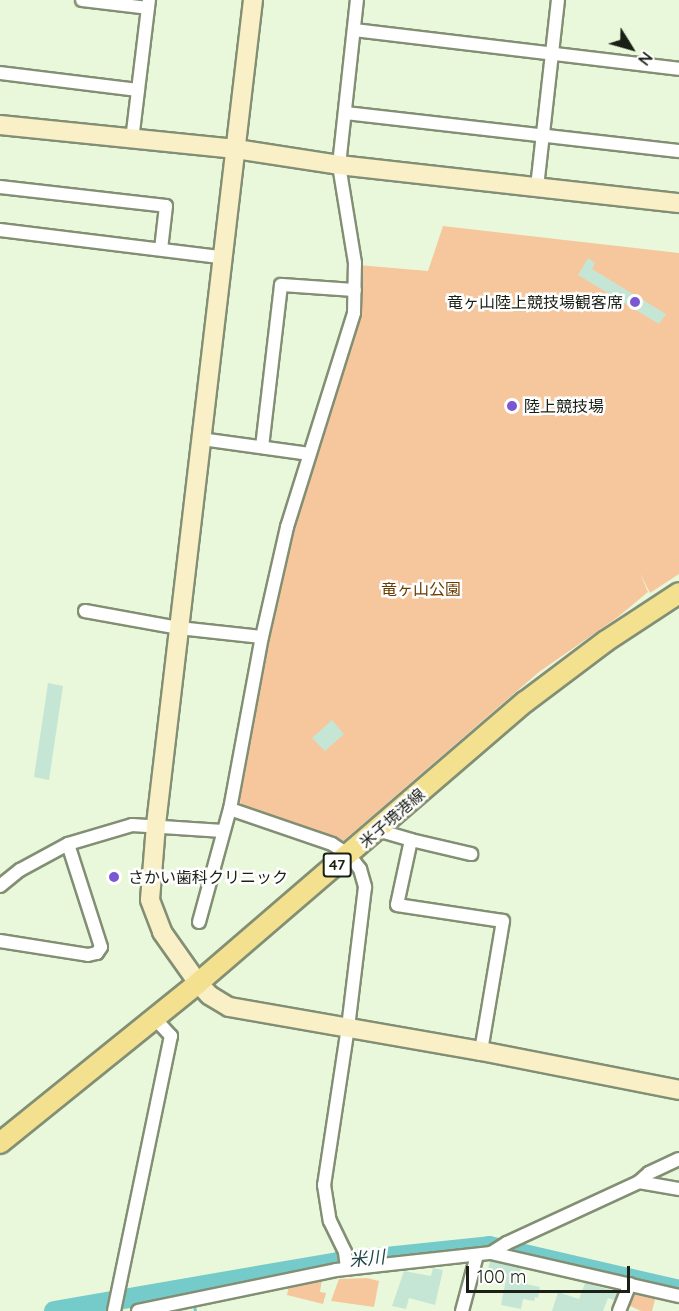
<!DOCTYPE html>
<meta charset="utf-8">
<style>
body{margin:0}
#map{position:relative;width:679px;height:1311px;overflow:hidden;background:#e9f8db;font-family:Quicksand,"Noto Sans JP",sans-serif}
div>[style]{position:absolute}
.green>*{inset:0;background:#f6c79d}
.stream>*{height:3px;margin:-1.5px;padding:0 1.5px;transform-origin:1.5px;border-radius:1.5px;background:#74cbca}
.river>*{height:20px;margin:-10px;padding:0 10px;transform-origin:10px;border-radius:10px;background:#74cbca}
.building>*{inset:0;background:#c5e6d4}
.roads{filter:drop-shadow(2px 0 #828f74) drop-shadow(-2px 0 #828f74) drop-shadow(0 2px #828f74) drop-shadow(0 -2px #828f74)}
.street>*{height:12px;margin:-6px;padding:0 6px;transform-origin:6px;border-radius:6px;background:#fff}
.secondary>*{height:18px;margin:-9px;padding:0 9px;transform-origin:9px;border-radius:9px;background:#f9f0c8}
.primary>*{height:20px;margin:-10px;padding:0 10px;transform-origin:10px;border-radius:10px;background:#f3e190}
.dots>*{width:16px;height:16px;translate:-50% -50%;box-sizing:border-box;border:3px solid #fff;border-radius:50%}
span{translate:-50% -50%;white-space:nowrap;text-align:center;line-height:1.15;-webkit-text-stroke:5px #fff;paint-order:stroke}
.shield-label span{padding:2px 4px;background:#fff;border:2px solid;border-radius:4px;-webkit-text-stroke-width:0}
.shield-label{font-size:15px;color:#1a2015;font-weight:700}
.poi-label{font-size:16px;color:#1a2015}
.right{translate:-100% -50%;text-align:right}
.left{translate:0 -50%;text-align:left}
.park-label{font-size:16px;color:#6b3c00}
.street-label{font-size:16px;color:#1a2015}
.water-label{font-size:18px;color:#1e4747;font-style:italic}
.north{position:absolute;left:601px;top:18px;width:60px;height:60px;-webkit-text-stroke:4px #fff;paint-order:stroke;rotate:127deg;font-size:16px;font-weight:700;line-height:24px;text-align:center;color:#1a2015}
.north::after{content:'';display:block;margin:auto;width:21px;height:27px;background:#1a2015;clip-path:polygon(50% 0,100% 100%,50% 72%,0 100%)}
.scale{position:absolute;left:466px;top:1266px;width:164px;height:27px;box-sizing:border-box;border:3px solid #1a2015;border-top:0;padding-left:8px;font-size:18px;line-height:21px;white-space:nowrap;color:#1a2015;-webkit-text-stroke:4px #fff;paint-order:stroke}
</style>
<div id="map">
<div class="green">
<div style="clip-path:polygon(443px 226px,679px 253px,679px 574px,650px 593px,640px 573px,648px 592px,618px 617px,539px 672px,342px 842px,243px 808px,238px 797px,267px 640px,294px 518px,332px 400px,358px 265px,428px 271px)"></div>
<div style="clip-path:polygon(367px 1278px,379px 1281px,374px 1307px,331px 1301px,339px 1279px)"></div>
<div style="clip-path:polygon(322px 1279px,320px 1292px,326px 1293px,323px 1304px,287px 1295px,289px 1285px)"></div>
<div style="clip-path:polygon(632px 1290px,656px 1296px,652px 1311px,641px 1311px,626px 1304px)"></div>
</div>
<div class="stream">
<div style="left:193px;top:1302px;width:9px;rotate:77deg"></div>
</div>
<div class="river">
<div style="left:54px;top:1311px;width:288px;rotate:-9.8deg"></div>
<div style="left:338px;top:1262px;width:152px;rotate:-6deg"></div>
<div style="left:489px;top:1246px;width:195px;rotate:13deg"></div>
</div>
<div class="building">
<div style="clip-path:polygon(588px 258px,595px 263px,592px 269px,666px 314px,659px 324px,578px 275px)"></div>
<div style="clip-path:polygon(48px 683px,63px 686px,49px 780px,34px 777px)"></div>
<div style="clip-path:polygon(332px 720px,344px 734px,325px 751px,312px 738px)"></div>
<div style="clip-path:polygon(490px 1261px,521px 1268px,517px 1282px,540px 1287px,538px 1298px,535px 1297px,534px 1301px,523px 1299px,521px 1309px,501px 1305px,507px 1274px,488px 1269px)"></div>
<div style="clip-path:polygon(433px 1268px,443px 1270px,435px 1305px,409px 1298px,406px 1309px,392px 1306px,404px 1271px,431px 1276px)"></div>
<div style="clip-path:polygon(585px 1283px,618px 1292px,614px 1300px,608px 1298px,603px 1311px,552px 1311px,558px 1292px,579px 1299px)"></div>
</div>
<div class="roads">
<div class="street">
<div style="left:82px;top:0;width:66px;rotate:6.9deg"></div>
<div style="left:354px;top:30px;width:327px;rotate:6.8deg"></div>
<div style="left:0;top:73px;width:139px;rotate:7deg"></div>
<div style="left:345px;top:113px;width:336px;rotate:6.5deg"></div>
<div style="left:132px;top:140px;width:141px;rotate:-83.1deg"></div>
<div style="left:0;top:187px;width:167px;rotate:6.5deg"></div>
<div style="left:166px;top:206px;width:43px;rotate:96.6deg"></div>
<div style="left:537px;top:187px;width:188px;rotate:-83.6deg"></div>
<div style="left:0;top:230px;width:223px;rotate:7deg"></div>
<div style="left:201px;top:439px;width:109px;rotate:7.9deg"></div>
<div style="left:262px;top:447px;width:163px;rotate:-83.3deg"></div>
<div style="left:281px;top:285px;width:74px;rotate:3.9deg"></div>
<div style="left:85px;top:611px;width:96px;rotate:10.3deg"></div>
<div style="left:179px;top:628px;width:83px;rotate:6.2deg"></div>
<div style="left:230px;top:809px;width:108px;rotate:18.9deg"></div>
<div style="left:332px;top:844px;width:20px;rotate:33deg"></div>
<div style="left:349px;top:855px;width:18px;rotate:52deg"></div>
<div style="left:360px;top:869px;width:19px;rotate:74deg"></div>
<div style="left:365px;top:887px;width:141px;rotate:96.9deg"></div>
<div style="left:348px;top:1027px;width:160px;rotate:98.6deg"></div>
<div style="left:324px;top:1185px;width:36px;rotate:81deg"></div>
<div style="left:330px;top:1221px;width:34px;rotate:64deg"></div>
<div style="left:345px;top:1252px;width:16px;rotate:83deg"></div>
<div style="left:377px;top:830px;width:35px;rotate:16deg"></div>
<div style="left:411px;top:840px;width:66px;rotate:102.2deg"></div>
<div style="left:397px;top:905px;width:107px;rotate:8.6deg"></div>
<div style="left:503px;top:921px;width:132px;rotate:99.6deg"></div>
<div style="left:411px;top:840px;width:62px;rotate:13.1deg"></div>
<div style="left:0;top:886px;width:26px;rotate:-39deg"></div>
<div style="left:20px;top:870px;width:55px;rotate:-28.4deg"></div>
<div style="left:68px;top:844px;width:67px;rotate:-16.5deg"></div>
<div style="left:132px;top:825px;width:91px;rotate:3.8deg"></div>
<div style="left:199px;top:922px;width:117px;rotate:-74.7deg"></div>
<div style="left:230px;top:809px;width:175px;rotate:-79.5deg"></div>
<div style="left:262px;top:637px;width:113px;rotate:-77.2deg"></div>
<div style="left:287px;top:527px;width:224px;rotate:-72.6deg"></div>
<div style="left:354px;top:313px;width:50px;rotate:-88.9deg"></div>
<div style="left:355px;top:263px;width:99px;rotate:-99.3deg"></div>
<div style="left:339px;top:165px;width:166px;rotate:-83.8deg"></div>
<div style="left:0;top:941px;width:89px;rotate:9deg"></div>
<div style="left:88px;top:955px;width:9px;rotate:-13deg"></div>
<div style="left:97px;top:953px;width:7px;rotate:-56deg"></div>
<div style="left:101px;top:947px;width:108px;rotate:-107.8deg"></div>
<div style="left:639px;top:1182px;width:41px;rotate:9.9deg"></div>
<div style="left:491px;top:1253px;width:193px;rotate:12.9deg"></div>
<div style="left:114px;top:1311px;width:281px;rotate:-78.3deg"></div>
<div style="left:171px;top:1036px;width:25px;rotate:-133deg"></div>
<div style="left:138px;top:1311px;width:202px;rotate:-11.7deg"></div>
<div style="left:336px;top:1270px;width:156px;rotate:-6.3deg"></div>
<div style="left:491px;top:1253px;width:19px;rotate:-32deg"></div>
<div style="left:507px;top:1243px;width:145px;rotate:-24.8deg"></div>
<div style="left:639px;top:1182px;width:13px;rotate:-42deg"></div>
<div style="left:649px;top:1173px;width:33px;rotate:-25deg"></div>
<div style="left:462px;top:1311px;width:58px;rotate:-75deg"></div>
<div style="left:619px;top:1311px;width:29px;rotate:-68deg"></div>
</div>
<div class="secondary">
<div style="left:253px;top:0;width:831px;rotate:96.71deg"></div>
<div style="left:156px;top:825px;width:75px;rotate:94.6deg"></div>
<div style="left:150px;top:900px;width:34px;rotate:69deg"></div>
<div style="left:162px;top:932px;width:62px;rotate:54.8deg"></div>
<div style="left:198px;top:983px;width:16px;rotate:47deg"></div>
<div style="left:209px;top:995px;width:23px;rotate:31deg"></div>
<div style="left:229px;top:1007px;width:256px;rotate:9.9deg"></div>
<div style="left:481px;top:1051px;width:202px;rotate:11.1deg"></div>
<div style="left:0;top:125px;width:237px;rotate:5.8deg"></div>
<div style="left:236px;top:149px;width:104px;rotate:8.8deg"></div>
<div style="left:339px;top:165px;width:342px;rotate:6.4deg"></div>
</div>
<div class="primary">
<div style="left:0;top:1143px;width:255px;rotate:-38.9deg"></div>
<div style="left:198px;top:983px;width:431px;rotate:-40.7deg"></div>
<div style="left:525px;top:702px;width:101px;rotate:-37deg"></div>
<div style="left:606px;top:641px;width:87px;rotate:-33.3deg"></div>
</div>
</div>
<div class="dots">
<div style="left:635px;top:302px;background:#7958d2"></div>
<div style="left:512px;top:406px;background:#7958d2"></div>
<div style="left:114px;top:877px;background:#7958d2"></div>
</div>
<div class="shield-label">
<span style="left:337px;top:865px">47</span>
</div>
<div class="poi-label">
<span class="right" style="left:623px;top:302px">竜ヶ山陸上競技場観客席</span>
<span class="left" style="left:524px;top:406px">陸上競技場</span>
<span class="left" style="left:128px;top:877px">さかい歯科クリニック</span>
</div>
<div class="park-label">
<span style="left:421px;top:589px">竜ヶ山公園</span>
</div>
<div class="street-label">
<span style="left:392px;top:818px;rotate:-41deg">米子境港線</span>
</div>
<div class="water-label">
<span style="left:367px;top:1259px;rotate:-6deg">米川</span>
</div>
<div class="north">N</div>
<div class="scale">100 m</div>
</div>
